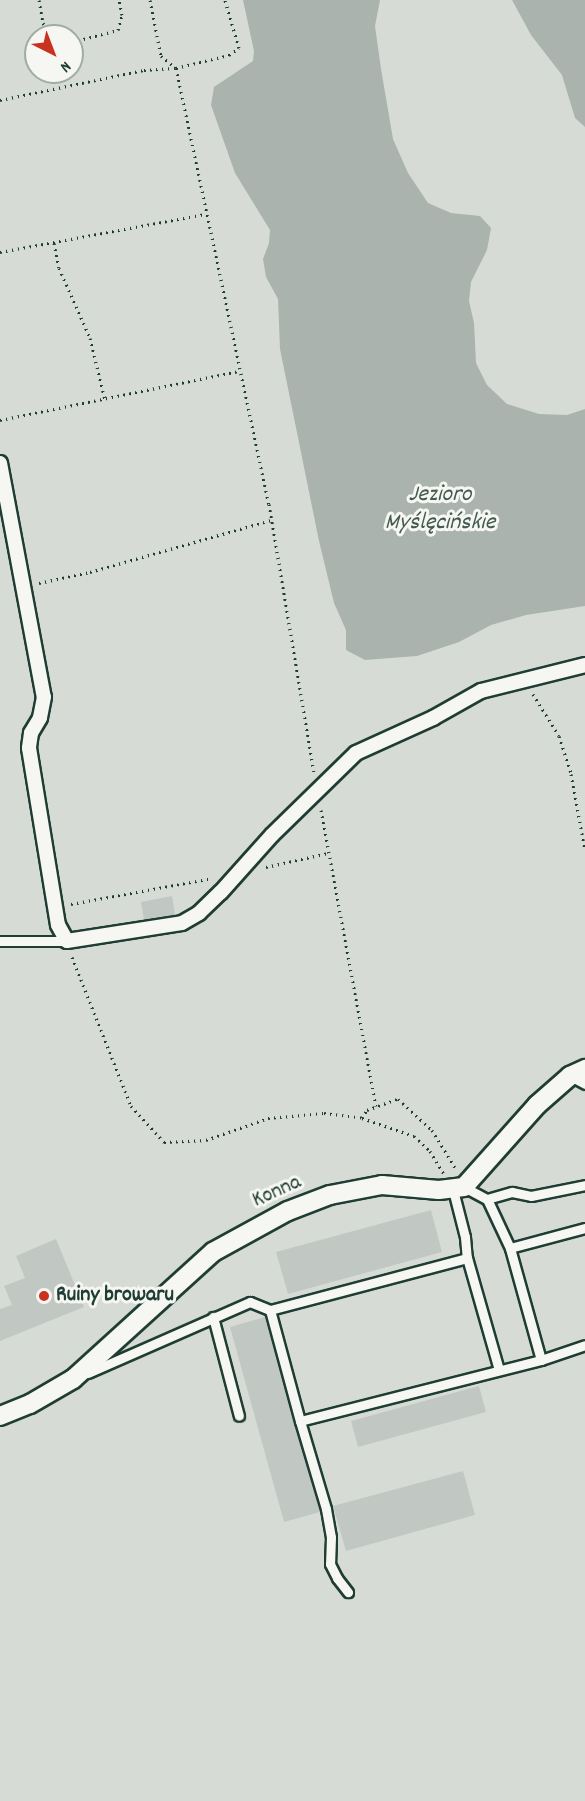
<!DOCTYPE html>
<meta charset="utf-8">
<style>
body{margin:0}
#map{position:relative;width:585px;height:1801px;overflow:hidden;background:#f6f6f2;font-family:Dekko,sans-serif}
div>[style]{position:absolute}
.green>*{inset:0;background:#d6dbd6}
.water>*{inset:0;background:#aab3ae}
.building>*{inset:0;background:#c1c8c3}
.path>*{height:3px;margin-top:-1.5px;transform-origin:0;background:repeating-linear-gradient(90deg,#1f3d34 0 1.5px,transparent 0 6px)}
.roads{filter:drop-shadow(2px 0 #1f3d34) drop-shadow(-2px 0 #1f3d34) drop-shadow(0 2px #1f3d34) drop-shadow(0 -2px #1f3d34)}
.service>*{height:9px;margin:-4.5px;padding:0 4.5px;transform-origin:4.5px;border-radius:4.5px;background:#f6f6f2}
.pedestrian>*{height:14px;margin:-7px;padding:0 7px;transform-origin:7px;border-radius:7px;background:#f6f6f2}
.minor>*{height:18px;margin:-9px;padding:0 9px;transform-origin:9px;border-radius:9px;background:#f6f6f2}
.dots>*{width:16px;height:16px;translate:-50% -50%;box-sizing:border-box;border:3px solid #f6f6f2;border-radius:50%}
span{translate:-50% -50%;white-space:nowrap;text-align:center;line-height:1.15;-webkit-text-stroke:6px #f6f6f2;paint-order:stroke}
.street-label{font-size:22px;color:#1f3d34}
.poi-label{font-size:22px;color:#1f3d34;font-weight:700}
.left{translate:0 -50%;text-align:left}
.water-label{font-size:24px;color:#425a52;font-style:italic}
.north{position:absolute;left:24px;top:24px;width:60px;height:60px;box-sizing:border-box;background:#f6f6f2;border:2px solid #a0aca6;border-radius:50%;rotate:138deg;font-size:16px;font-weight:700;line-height:24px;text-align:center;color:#1f3d34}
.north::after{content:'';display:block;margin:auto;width:21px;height:27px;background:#c8321e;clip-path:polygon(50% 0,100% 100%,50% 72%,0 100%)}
</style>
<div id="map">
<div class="green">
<div style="clip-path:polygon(evenodd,0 0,585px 0,585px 1801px,0 1801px,0 0,36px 36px,72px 36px,72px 72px,36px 72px,36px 36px)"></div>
</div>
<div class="water">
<div style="clip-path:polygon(243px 0,380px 0,375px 26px,381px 69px,393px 139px,408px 173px,428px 203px,451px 213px,480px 216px,491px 228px,487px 250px,471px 282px,469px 301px,474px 323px,476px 363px,487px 385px,507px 404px,539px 414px,567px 415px,585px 409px,585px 606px,526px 615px,491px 625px,459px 642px,417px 656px,365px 660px,346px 650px,346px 630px,334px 603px,319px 541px,280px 349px,278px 299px,266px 277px,263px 259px,269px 243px,270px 230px,235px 173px,211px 105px,214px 87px,253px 61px,254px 51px)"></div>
<div style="clip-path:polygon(512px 0,585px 0,585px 127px,575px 118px,562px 75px,531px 35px)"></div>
</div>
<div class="building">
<div style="clip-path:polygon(172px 896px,175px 915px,144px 920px,141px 902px)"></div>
<div style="clip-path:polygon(431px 1210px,442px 1252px,288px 1294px,276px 1252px)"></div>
<div style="clip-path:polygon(56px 1239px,84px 1307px,0 1341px,0 1309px,12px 1305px,4px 1286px,25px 1278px,16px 1256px)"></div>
<div style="clip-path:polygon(265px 1317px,320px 1512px,284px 1522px,230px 1327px)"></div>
<div style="clip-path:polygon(479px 1386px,486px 1412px,358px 1447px,351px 1421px)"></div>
<div style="clip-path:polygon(463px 1471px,475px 1515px,346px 1551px,333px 1506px)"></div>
</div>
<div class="path">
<div style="left:39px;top:0;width:23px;rotate:80deg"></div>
<div style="left:43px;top:23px;width:16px;rotate:52deg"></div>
<div style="left:150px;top:0;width:57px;rotate:78.9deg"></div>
<div style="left:161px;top:56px;width:19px;rotate:39deg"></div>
<div style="left:176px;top:68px;width:446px;rotate:78deg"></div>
<div style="left:269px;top:504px;width:274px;rotate:80.5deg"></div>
<div style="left:72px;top:42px;width:48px;rotate:-14.6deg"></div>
<div style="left:118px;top:30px;width:16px;rotate:-75deg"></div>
<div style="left:122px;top:15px;width:15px;rotate:-101deg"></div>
<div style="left:0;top:100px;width:147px;rotate:-11.8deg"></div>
<div style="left:144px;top:70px;width:32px;rotate:-4deg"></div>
<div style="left:176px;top:68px;width:55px;rotate:-13.8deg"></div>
<div style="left:229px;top:55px;width:12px;rotate:-35deg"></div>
<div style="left:239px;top:48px;width:50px;rotate:-106.3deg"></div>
<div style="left:54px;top:243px;width:25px;rotate:79deg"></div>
<div style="left:59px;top:268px;width:77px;rotate:66.1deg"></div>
<div style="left:90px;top:338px;width:64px;rotate:76.4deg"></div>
<div style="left:0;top:252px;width:209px;rotate:-10.5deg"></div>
<div style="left:0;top:420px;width:244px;rotate:-11.6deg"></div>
<div style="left:39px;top:583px;width:52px;rotate:-12.2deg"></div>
<div style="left:90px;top:572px;width:188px;rotate:-16deg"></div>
<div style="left:533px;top:694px;width:49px;rotate:58.2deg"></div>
<div style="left:559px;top:736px;width:40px;rotate:72deg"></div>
<div style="left:571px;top:774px;width:77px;rotate:79.6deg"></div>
<div style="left:321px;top:810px;width:301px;rotate:79.5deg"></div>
<div style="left:266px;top:867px;width:64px;rotate:-12.7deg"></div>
<div style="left:71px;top:904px;width:143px;rotate:-10.4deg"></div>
<div style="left:72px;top:957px;width:160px;rotate:68.4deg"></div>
<div style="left:131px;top:1106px;width:49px;rotate:47.5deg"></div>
<div style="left:164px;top:1142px;width:42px;rotate:-2.7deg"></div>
<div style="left:206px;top:1140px;width:66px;rotate:-19.5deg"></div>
<div style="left:268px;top:1118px;width:56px;rotate:-5.1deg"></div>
<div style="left:324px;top:1113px;width:38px;rotate:7deg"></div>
<div style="left:362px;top:1118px;width:9px;rotate:-58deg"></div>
<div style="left:367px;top:1110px;width:33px;rotate:-20deg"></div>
<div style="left:398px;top:1099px;width:46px;rotate:42.4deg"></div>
<div style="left:432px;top:1130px;width:46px;rotate:58.4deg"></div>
<div style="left:362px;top:1118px;width:55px;rotate:19.1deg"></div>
<div style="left:414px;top:1136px;width:22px;rotate:43deg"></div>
<div style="left:430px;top:1151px;width:26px;rotate:59deg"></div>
</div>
<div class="roads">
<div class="service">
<div style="left:0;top:941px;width:67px"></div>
<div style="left:570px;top:1076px;width:17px;rotate:28deg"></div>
<div style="left:464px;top:1187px;width:26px;rotate:28deg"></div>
<div style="left:487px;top:1199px;width:26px;rotate:-16deg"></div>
<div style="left:512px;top:1192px;width:19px;rotate:12deg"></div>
<div style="left:531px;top:1196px;width:55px;rotate:-11.5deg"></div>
<div style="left:453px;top:1190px;width:49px;rotate:75.7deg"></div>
<div style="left:465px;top:1237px;width:21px;rotate:85deg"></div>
<div style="left:487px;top:1199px;width:54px;rotate:64.9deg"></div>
<div style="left:213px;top:1317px;width:102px;rotate:75.3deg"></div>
<div style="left:541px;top:1360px;width:116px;rotate:-105.5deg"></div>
<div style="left:510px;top:1248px;width:78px;rotate:-14.9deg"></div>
<div style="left:499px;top:1370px;width:116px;rotate:-105.9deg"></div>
<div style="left:467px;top:1258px;width:204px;rotate:165.2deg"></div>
<div style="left:270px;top:1310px;width:115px;rotate:74.9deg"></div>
<div style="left:300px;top:1421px;width:249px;rotate:-14.2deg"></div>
<div style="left:541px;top:1360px;width:46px;rotate:-18.8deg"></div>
<div style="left:88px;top:1373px;width:177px;rotate:-23.7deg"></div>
<div style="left:250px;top:1302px;width:22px;rotate:22deg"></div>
<div style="left:300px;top:1421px;width:92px;rotate:73.5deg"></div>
<div style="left:326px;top:1509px;width:28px;rotate:80deg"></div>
<div style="left:331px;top:1537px;width:27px;rotate:92deg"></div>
<div style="left:330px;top:1564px;width:16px;rotate:63deg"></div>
<div style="left:337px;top:1578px;width:18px;rotate:52deg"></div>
</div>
<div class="pedestrian">
<div style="left:0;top:463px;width:238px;rotate:79.4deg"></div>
<div style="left:44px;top:697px;width:21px;rotate:101deg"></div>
<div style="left:40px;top:718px;width:17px;rotate:121deg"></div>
<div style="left:31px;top:733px;width:15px;rotate:98deg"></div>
<div style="left:29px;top:748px;width:179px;rotate:80.7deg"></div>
<div style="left:58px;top:925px;width:18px;rotate:61deg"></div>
<div style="left:67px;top:941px;width:116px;rotate:-8.9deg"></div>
<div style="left:182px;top:923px;width:20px;rotate:-30deg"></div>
<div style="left:199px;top:913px;width:30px;rotate:-44deg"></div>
<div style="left:221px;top:892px;width:76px;rotate:-48.2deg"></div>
<div style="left:272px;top:835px;width:117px;rotate:-44.3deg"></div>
<div style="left:356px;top:753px;width:85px;rotate:-24.4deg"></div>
<div style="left:433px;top:718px;width:55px;rotate:-29.4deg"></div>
<div style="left:481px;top:691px;width:107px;rotate:-14deg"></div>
</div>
<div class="minor">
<div style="left:0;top:1416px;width:32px;rotate:-22deg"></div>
<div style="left:30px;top:1404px;width:50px;rotate:-30.2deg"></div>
<div style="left:73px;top:1379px;width:189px;rotate:-42.2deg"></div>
<div style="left:213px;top:1252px;width:85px;rotate:-28.7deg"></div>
<div style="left:288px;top:1211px;width:45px;rotate:-20.9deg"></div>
<div style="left:330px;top:1195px;width:53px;rotate:-10.9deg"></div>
<div style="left:382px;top:1185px;width:57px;rotate:5deg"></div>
<div style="left:439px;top:1190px;width:25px;rotate:-7deg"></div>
<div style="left:464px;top:1187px;width:110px;rotate:-48.3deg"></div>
<div style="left:537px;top:1105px;width:44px;rotate:-41.3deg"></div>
<div style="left:570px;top:1076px;width:17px;rotate:-25deg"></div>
</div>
</div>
<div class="dots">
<div style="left:44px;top:1296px;background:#c8321e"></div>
</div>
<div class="street-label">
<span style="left:277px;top:1192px;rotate:-24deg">Konna</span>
</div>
<div class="poi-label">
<span class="left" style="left:56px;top:1296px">Ruiny browaru</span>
</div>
<div class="water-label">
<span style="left:440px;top:510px">Jezioro<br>Myślęcińskie</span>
</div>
<div class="north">N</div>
</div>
